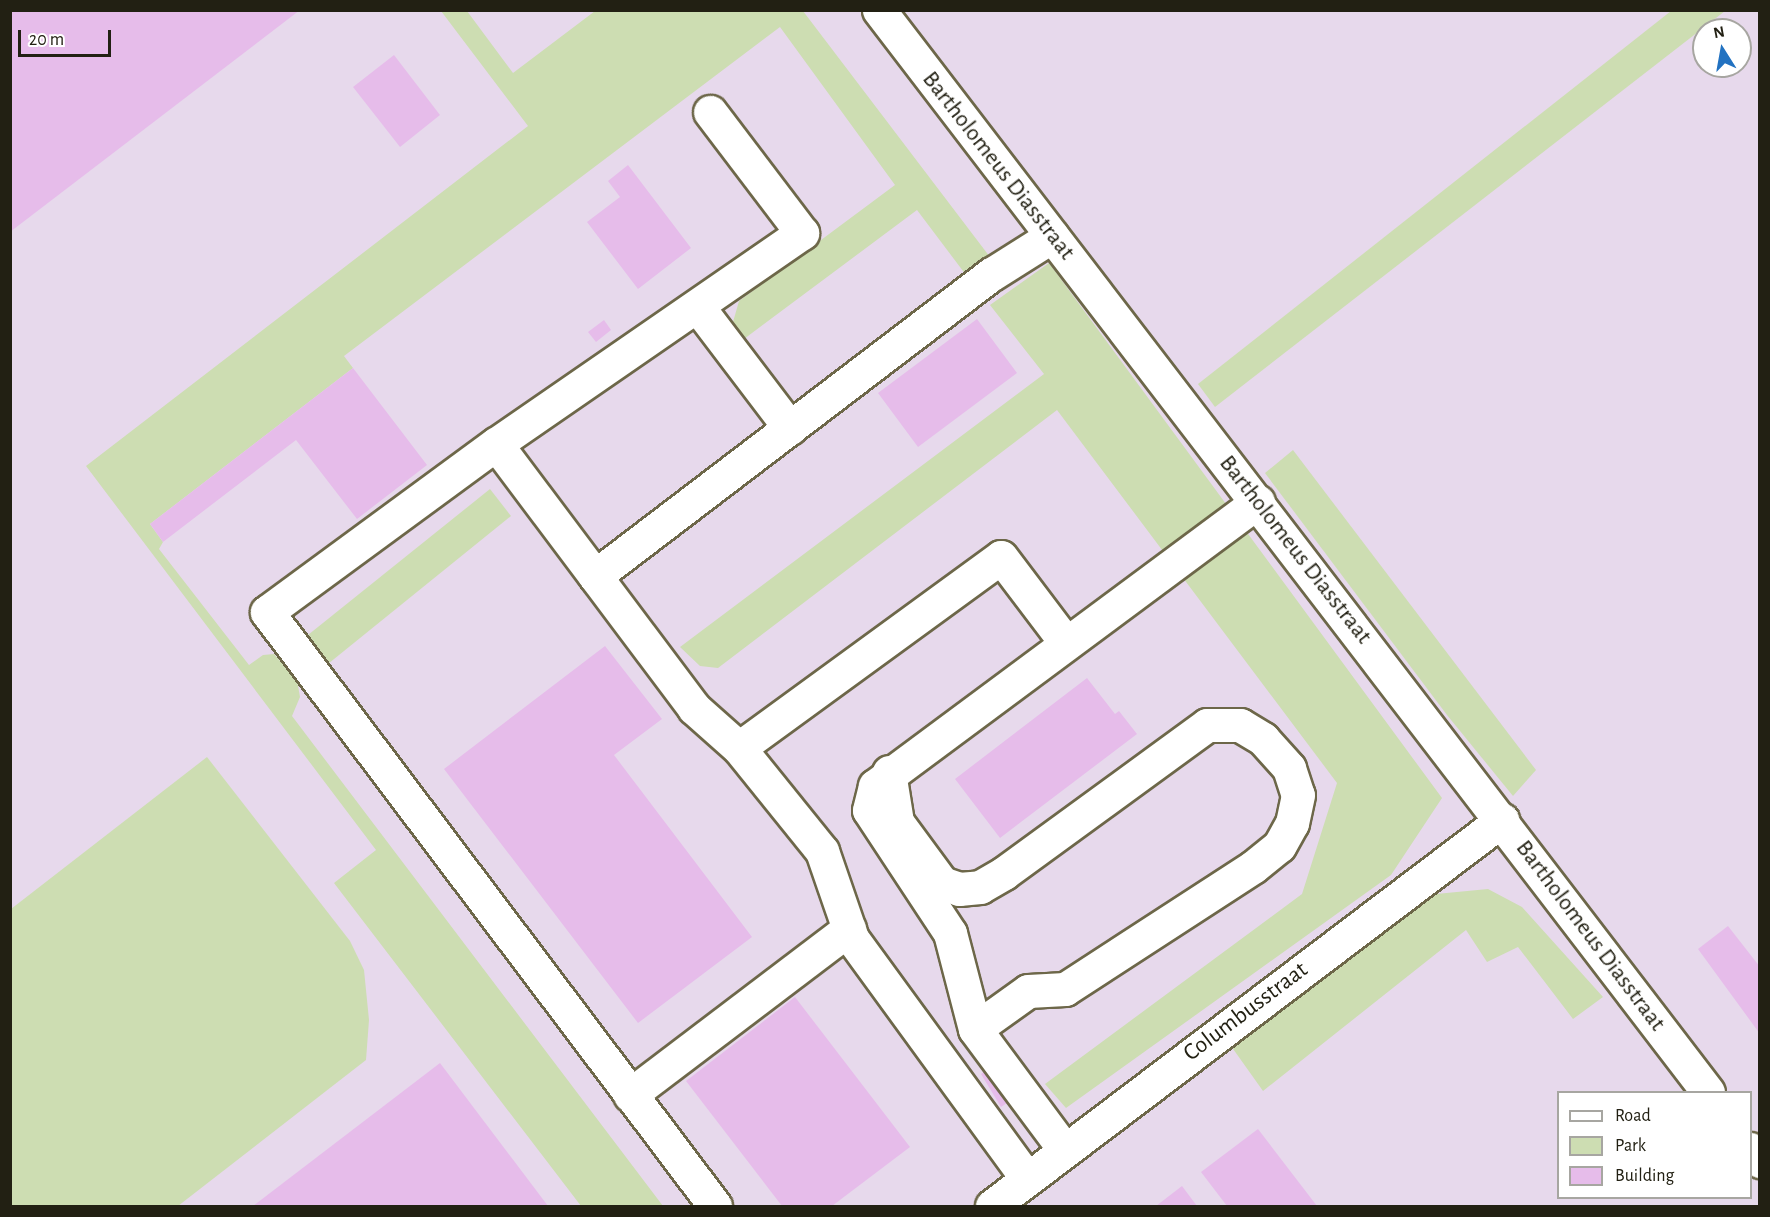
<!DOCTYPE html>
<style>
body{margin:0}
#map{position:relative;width:1770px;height:1217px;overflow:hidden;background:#f0e9c7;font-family:"Alegreya Sans",sans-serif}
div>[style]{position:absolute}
.industrial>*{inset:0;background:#e7d9ec}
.green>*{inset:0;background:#cdddb2}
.building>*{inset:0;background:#e6bcea}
.roads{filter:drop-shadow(2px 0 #6d6749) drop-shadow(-2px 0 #6d6749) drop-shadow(0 2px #6d6749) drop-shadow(0 -2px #6d6749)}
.minor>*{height:33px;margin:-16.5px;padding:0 16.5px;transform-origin:16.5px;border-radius:16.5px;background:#fff}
span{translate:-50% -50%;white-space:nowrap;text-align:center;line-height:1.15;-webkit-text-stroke:4.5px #fff;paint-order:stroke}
.street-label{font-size:24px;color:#222013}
.frame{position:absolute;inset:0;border:12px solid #222013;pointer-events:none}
.legend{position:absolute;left:1557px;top:1091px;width:195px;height:108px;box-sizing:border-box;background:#fff;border:2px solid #a7a6a1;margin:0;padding:8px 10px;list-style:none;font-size:18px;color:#222013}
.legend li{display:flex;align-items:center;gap:12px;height:30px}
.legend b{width:30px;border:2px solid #a7a6a1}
.north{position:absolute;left:1692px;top:18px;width:60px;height:60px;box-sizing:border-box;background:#fff;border:2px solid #a7a6a1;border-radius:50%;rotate:349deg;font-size:16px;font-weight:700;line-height:24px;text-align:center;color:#222013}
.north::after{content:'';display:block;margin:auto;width:21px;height:27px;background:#2272c1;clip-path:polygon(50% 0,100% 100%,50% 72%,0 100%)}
.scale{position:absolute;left:18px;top:30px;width:93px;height:27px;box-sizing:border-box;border:3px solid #222013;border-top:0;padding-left:8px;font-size:18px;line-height:21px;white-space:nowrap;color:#222013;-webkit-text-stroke:4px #fff;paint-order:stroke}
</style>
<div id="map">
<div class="industrial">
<div style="clip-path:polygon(evenodd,11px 11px,1759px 11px,1759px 1206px,11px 1206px,11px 11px,1704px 30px,1740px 30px,1740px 66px,1704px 66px,1704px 30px,11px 11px,1558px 1092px,1750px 1092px,1750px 1198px,1558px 1198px,1558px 1092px)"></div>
</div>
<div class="green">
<div style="clip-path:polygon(441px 11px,467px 11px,513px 73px,595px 11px,803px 11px,993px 261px,966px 275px,917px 210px,744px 339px,739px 335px,733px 322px,739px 301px,895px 185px,780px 27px,344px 356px,353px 368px,150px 524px,163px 542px,159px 549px,249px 665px,263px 655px,274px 654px,297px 680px,300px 697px,292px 716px,663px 1206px,581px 1206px,334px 883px,376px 850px,86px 466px,528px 126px)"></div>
<div style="clip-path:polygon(1671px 11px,1725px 11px,1215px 407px,1198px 384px)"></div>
<div style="clip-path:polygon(1049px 263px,1442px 798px,1391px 875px,1066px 1108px,1045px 1084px,1302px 894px,1337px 783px,1057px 410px,718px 668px,700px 666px,680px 647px,1044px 374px,990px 305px)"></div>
<div style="clip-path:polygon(1293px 450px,1536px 770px,1513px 796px,1447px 715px,1265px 473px)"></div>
<div style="clip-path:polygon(490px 489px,511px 516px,318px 672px,298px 643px)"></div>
<div style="clip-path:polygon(207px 757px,350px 941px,364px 970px,369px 1020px,366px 1060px,178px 1206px,11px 1206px,11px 909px)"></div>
<div style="clip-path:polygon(1488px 889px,1522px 907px,1603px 997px,1573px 1019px,1518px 947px,1487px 962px,1466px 930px,1263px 1091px,1226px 1039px,1411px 907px,1436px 894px)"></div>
</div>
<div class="building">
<div style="clip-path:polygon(10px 10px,300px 10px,10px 232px)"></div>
<div style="clip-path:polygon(394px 55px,440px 115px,400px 147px,353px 87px)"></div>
<div style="clip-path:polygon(628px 165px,691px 248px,638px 289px,587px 222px,620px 197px,608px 181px)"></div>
<div style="clip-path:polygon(977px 319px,1017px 373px,918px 447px,878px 393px)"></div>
<div style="clip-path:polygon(604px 320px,611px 330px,596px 342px,588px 332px)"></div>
<div style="clip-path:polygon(353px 368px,427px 465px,357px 519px,296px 440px,163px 542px,150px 524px)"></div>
<div style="clip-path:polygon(605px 646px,662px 719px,614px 755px,752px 937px,638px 1023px,444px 769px)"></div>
<div style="clip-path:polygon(1087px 678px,1115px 714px,1119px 711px,1137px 734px,1000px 838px,955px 779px)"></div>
<div style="clip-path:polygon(1728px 926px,1760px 967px,1760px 1034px,1698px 949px)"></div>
<div style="clip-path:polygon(795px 997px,910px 1147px,832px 1206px,782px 1206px,686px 1081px)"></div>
<div style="clip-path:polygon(440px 1063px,548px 1206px,253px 1206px)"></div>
<div style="clip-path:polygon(990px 1067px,1010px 1101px,1001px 1107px,981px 1074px)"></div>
<div style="clip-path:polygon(1258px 1129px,1317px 1206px,1227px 1206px,1201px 1172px)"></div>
<div style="clip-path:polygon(1182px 1186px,1197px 1206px,1156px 1206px)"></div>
</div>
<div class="roads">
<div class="minor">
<div style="left:879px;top:10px;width:1363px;rotate:52.54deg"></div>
<div style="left:698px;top:307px;width:152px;rotate:52.8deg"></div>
<div style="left:496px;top:444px;width:372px;rotate:-34.6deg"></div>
<div style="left:802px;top:233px;width:152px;rotate:-127.2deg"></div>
<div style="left:595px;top:576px;width:499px;rotate:-37.3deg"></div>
<div style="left:992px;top:274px;width:71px;rotate:-32.3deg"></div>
<div style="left:889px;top:772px;width:51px;rotate:80.9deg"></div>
<div style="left:897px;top:822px;width:76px;rotate:53.6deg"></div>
<div style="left:942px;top:883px;width:18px;rotate:19deg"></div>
<div style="left:959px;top:889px;width:21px;rotate:-5deg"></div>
<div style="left:980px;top:887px;width:28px;rotate:-30deg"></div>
<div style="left:1004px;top:873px;width:251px;rotate:-36.1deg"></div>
<div style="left:1207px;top:725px;width:33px"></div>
<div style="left:1240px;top:725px;width:27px;rotate:31deg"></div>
<div style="left:1263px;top:739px;width:39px;rotate:48deg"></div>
<div style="left:1289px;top:768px;width:28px;rotate:72deg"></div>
<div style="left:1298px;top:795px;width:29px;rotate:102deg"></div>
<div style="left:1292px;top:823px;width:26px;rotate:119deg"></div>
<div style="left:1279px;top:846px;width:33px;rotate:141deg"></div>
<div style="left:1253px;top:867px;width:224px;rotate:147deg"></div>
<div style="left:1065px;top:989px;width:37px;rotate:177deg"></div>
<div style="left:1028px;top:991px;width:65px;rotate:144.4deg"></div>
<div style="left:630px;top:1095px;width:275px;rotate:-37.2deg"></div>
<div style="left:1064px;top:1149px;width:149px;rotate:-126.6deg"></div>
<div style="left:975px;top:1029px;width:99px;rotate:-104.6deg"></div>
<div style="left:950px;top:933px;width:147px;rotate:-123.4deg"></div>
<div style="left:869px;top:810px;width:25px;rotate:-76deg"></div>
<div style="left:875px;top:786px;width:477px;rotate:-36.6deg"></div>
<div style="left:1750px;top:1149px;width:16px;rotate:50deg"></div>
<div style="left:1026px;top:1177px;width:296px;rotate:-126.1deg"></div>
<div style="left:852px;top:938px;width:92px;rotate:-109deg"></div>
<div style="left:822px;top:851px;width:132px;rotate:-128.9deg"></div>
<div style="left:739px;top:748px;width:324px;rotate:-36.1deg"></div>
<div style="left:1001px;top:557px;width:108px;rotate:52.9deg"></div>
<div style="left:715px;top:1206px;width:744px;rotate:-127.02deg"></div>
<div style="left:267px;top:612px;width:284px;rotate:-36.3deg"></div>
<div style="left:496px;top:444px;width:330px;rotate:53.1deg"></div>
<div style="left:694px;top:708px;width:60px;rotate:41.6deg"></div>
<div style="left:992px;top:1206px;width:640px;rotate:-37.12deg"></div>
</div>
</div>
<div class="street-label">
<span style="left:998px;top:166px;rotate:52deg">Bartholomeus Diasstraat</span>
<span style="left:1295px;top:550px;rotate:52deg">Bartholomeus Diasstraat</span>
<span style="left:1590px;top:936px;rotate:53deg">Bartholomeus Diasstraat</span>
<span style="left:1246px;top:1012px;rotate:-37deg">Columbusstraat</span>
</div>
<div class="frame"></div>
<ul class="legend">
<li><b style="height:8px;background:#fff"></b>Road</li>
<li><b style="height:16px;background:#cdddb2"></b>Park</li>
<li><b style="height:16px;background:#e6bcea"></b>Building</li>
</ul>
<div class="north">N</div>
<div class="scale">20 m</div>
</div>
